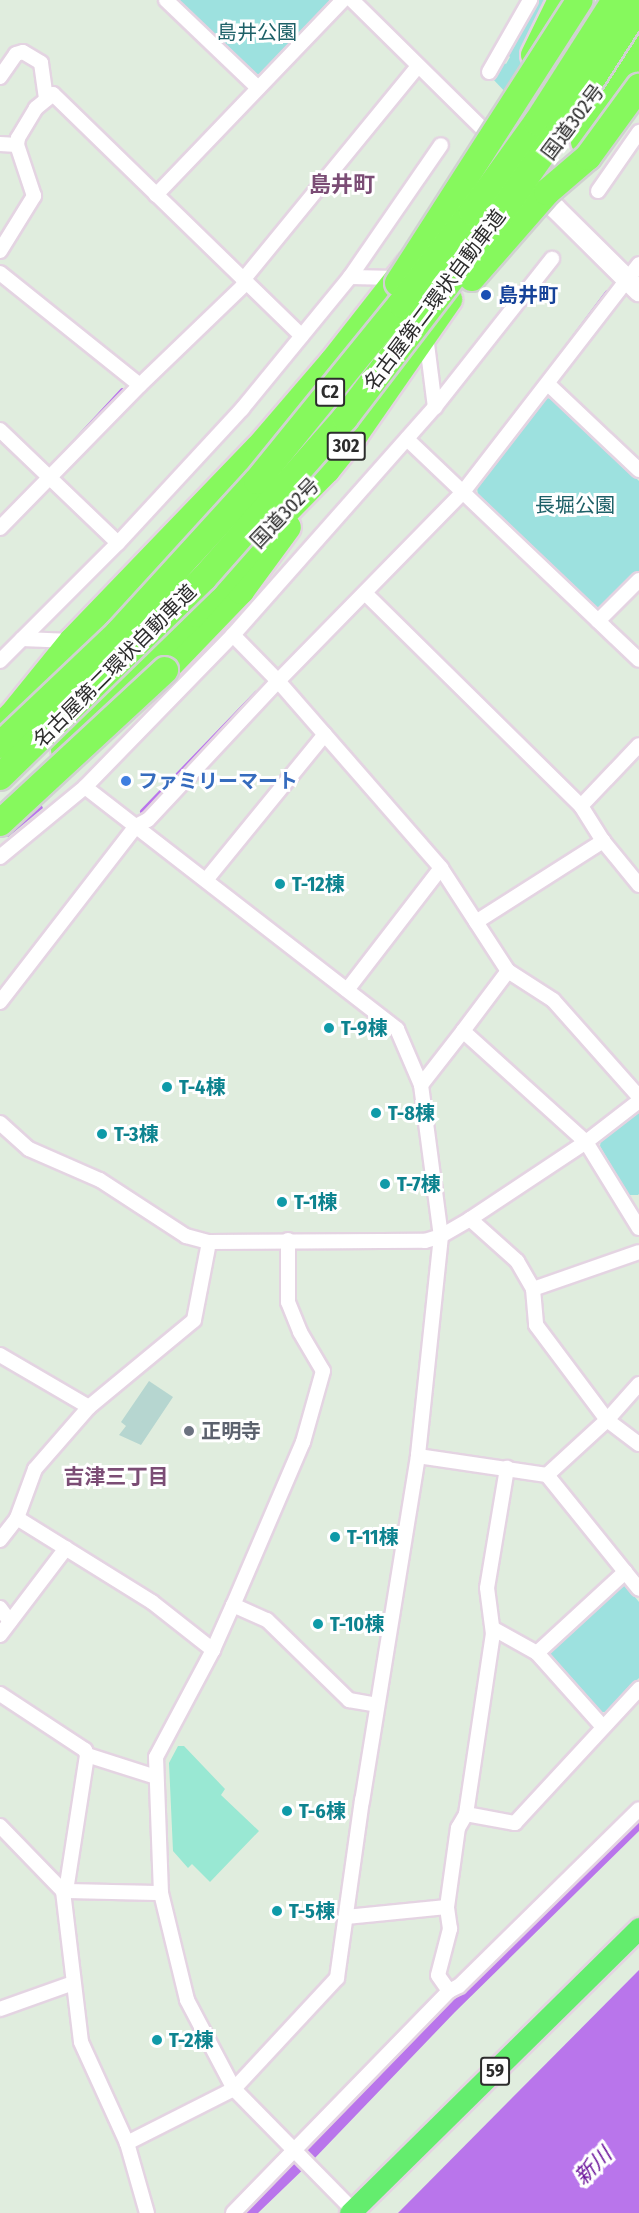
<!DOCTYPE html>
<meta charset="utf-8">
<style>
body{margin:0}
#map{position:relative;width:639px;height:2213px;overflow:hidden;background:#e0edde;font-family:"Fira Sans Condensed","Noto Sans JP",sans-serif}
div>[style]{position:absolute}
.green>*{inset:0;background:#9de1df}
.cemetery>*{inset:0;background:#b6d6d0}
.pitch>*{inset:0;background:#99e8d3}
.water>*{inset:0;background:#b975eb}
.stream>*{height:5px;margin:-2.5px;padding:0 2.5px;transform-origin:2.5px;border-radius:2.5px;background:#b975eb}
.roads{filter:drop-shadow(2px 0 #e4d4e2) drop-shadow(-2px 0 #e4d4e2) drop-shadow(0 2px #e4d4e2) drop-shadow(0 -2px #e4d4e2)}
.street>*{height:14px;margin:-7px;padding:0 7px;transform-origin:7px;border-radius:7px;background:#fff}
.secondary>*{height:20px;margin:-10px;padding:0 10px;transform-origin:10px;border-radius:10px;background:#fff}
.primary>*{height:21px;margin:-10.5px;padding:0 10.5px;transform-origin:10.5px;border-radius:10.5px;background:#64ed6e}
.highway>*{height:26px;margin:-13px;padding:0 13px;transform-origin:13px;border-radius:13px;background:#86f95d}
.bridges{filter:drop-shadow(2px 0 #d1d1d1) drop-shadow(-2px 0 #d1d1d1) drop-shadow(0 2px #d1d1d1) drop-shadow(0 -2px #d1d1d1)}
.highway-bridge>*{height:26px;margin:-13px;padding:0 13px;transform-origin:13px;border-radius:13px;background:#86f95d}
.dots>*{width:16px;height:16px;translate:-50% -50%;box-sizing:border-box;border:3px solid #fff;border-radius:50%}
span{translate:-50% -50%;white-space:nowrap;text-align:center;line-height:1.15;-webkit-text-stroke:6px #fff;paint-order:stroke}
.shield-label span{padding:2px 4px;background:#fff;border:2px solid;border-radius:4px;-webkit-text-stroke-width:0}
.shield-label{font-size:18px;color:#2c2c2c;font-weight:700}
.park-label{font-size:20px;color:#1d6067}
.street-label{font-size:20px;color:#2c2c2c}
.transit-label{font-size:20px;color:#164399;font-weight:700}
.left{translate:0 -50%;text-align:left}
.shop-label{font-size:20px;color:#366cbe;font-weight:700}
.culture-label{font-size:20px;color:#0d838f;font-weight:700}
.worship-label{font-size:20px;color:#5b616d;font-weight:700}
.neighbourhood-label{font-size:21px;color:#7b4d75;font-weight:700}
.water-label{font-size:21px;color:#6a129a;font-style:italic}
.quarter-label{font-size:22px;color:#7b4d75;font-weight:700}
</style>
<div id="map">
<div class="green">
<div style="clip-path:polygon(178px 0,329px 0,329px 3px,260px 74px,254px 74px)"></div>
<div style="clip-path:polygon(537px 0,591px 0,509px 96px,491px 77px,501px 61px,506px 64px,510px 57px,505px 52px)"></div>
<div style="clip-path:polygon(546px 398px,553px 399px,639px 481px,639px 573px,603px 610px,595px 610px,478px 496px,477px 487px)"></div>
<div style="clip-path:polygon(639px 1110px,639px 1194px,638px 1195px,628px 1195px,600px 1146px,601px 1140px)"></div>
<div style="clip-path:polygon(618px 1585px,626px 1586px,639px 1602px,639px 1678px,606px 1712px,599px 1712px,548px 1656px,550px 1648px)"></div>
</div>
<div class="cemetery">
<div style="clip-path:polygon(149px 1381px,173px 1397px,141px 1445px,119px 1435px,126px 1426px,121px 1422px)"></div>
</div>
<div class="pitch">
<div style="clip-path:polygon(178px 1746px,184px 1746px,225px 1789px,221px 1795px,259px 1831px,210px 1882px,192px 1864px,188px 1868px,173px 1851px,169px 1763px)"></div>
</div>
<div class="water">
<div style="clip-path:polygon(41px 804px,43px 808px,8px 837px,4px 833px)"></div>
<div style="clip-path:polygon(639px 1811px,639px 1831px,455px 2012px,313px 2160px,258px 2213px,238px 2213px)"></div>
<div style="clip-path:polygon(639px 1970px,639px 2213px,398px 2213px)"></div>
</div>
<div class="stream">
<div style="left:529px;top:396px;width:130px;rotate:-53.1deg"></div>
<div style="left:55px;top:462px;width:98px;rotate:-47.1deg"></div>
<div style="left:0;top:518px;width:47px;rotate:-45.9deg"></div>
<div style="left:371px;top:576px;width:104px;rotate:-45.4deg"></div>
<div style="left:287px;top:662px;width:103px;rotate:-45.8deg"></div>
<div style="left:142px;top:811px;width:165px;rotate:-46deg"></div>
</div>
<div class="roads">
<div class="street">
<div style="left:166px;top:0;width:127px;rotate:43.7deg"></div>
<div style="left:352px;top:0;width:198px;rotate:44.6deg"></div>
<div style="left:489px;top:72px;width:83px;rotate:-60.3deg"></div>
<div style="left:0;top:77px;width:28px;rotate:-55deg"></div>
<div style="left:16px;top:54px;width:7px;rotate:-16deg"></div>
<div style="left:23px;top:52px;width:21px;rotate:31deg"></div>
<div style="left:41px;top:63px;width:37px;rotate:82deg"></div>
<div style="left:0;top:144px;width:17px;rotate:3deg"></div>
<div style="left:598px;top:191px;width:72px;rotate:-55.2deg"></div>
<div style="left:156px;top:195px;width:270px;rotate:-46.2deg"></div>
<div style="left:0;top:251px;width:65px;rotate:-58.3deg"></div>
<div style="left:34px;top:196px;width:54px;rotate:-108.4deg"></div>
<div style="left:17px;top:145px;width:7px;rotate:-82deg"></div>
<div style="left:18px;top:138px;width:35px;rotate:-59deg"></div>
<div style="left:36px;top:108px;width:22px;rotate:-39deg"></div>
<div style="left:53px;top:94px;width:347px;rotate:44.2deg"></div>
<div style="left:0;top:273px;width:179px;rotate:38.7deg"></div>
<div style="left:350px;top:277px;width:48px;rotate:1.2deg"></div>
<div style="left:243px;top:280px;width:276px;rotate:-50.7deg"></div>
<div style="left:426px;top:336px;width:72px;rotate:82.8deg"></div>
<div style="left:548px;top:384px;width:125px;rotate:43.4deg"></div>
<div style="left:0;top:430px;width:163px;rotate:43.8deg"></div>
<div style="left:407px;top:439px;width:320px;rotate:43.6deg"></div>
<div style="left:0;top:528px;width:200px;rotate:-45.6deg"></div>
<div style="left:140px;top:385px;width:147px;rotate:-43.9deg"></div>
<div style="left:366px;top:594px;width:302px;rotate:44.6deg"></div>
<div style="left:581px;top:806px;width:41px;rotate:57.8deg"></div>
<div style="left:603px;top:841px;width:57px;rotate:50.7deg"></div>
<div style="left:598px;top:621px;width:58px;rotate:-45deg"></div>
<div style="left:233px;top:635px;width:64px;rotate:45.6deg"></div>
<div style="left:278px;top:681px;width:248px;rotate:48.9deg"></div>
<div style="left:441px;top:868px;width:123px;rotate:57deg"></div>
<div style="left:508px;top:971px;width:54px;rotate:32.8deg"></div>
<div style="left:553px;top:1000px;width:130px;rotate:48.4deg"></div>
<div style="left:22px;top:639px;width:50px;rotate:2.3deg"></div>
<div style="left:0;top:661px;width:167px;rotate:-45deg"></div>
<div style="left:118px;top:543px;width:183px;rotate:-47.2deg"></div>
<div style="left:242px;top:409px;width:171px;rotate:-50.7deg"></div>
<div style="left:350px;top:277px;width:160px;rotate:-55.4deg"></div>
<div style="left:85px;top:787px;width:395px;rotate:37.8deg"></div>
<div style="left:397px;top:1029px;width:61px;rotate:66.8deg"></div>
<div style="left:421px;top:1085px;width:152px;rotate:82.5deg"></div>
<div style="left:441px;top:1236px;width:221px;rotate:96deg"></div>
<div style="left:418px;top:1456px;width:349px;rotate:99.2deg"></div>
<div style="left:362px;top:1800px;width:180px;rotate:98deg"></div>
<div style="left:337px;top:1978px;width:151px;rotate:132.9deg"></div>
<div style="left:234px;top:2089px;width:120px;rotate:153.2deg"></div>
<div style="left:581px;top:806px;width:84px;rotate:-46.4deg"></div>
<div style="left:0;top:857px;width:110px;rotate:-39.5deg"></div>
<div style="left:85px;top:787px;width:212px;rotate:-45.8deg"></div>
<div style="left:233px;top:635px;width:305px;rotate:-48.5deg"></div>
<div style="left:435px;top:407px;width:189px;rotate:-51.7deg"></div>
<div style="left:206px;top:880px;width:188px;rotate:-50.8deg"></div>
<div style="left:476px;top:922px;width:151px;rotate:-32.5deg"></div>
<div style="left:508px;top:971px;width:75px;rotate:126.9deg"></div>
<div style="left:463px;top:1031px;width:166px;rotate:42.1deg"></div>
<div style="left:586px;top:1142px;width:101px;rotate:58.4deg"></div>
<div style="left:347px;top:990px;width:154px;rotate:-52.4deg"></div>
<div style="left:0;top:1002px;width:222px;rotate:-52.3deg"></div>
<div style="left:136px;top:826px;width:13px;rotate:-27deg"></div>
<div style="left:148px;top:820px;width:190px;rotate:-46.9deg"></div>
<div style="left:278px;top:681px;width:264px;rotate:-45.6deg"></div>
<div style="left:463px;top:492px;width:288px;rotate:-52.3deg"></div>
<div style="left:421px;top:1085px;width:68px;rotate:-52.1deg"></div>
<div style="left:0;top:1123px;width:39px;rotate:42deg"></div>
<div style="left:29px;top:1149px;width:77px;rotate:23.6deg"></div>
<div style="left:100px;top:1180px;width:103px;rotate:33.1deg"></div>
<div style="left:186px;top:1236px;width:24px;rotate:15deg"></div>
<div style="left:209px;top:1242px;width:216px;rotate:-0.3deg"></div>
<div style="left:425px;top:1241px;width:17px;rotate:-17deg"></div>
<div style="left:441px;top:1236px;width:34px;rotate:-30deg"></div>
<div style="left:470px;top:1219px;width:139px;rotate:-33.6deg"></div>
<div style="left:586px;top:1142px;width:67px;rotate:-37.7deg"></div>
<div style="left:470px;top:1219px;width:63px;rotate:41.8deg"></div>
<div style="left:517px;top:1261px;width:32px;rotate:60deg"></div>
<div style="left:533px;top:1289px;width:36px;rotate:85deg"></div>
<div style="left:536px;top:1325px;width:119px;rotate:53.2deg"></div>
<div style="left:607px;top:1420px;width:40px;rotate:37deg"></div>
<div style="left:288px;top:1240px;width:62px;rotate:90deg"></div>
<div style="left:288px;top:1302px;width:32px;rotate:68deg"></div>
<div style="left:300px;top:1332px;width:45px;rotate:59.5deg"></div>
<div style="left:323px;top:1371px;width:74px;rotate:105.7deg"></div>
<div style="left:303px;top:1442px;width:177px;rotate:113.2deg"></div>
<div style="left:233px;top:1605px;width:49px;rotate:114deg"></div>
<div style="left:213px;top:1650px;width:121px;rotate:118deg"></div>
<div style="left:156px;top:1757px;width:136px;rotate:87.9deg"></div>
<div style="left:161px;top:1893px;width:110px;rotate:76.3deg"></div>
<div style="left:187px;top:2000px;width:101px;rotate:62.2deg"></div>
<div style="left:234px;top:2089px;width:170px;rotate:45.5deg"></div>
<div style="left:533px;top:1289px;width:112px;rotate:-19.2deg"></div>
<div style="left:0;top:1355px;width:103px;rotate:30.3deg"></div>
<div style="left:89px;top:1407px;width:136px;rotate:-39.6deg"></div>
<div style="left:194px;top:1320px;width:79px;rotate:-79.1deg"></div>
<div style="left:418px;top:1456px;width:130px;rotate:8.4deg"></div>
<div style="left:547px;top:1475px;width:146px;rotate:51.1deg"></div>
<div style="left:547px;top:1475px;width:81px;rotate:-42.5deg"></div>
<div style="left:607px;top:1420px;width:48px;rotate:-48.4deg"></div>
<div style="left:17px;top:1518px;width:52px;rotate:-69.8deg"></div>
<div style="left:35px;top:1469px;width:82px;rotate:-48.9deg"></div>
<div style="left:0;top:1540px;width:28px;rotate:-52deg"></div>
<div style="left:17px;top:1518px;width:159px;rotate:31.9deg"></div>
<div style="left:152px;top:1602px;width:78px;rotate:38.2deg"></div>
<div style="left:233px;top:1605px;width:37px;rotate:24deg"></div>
<div style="left:267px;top:1620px;width:115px;rotate:44.3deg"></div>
<div style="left:349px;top:1700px;width:27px;rotate:10deg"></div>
<div style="left:0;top:1608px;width:17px;rotate:54deg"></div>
<div style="left:494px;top:1629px;width:49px;rotate:29.2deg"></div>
<div style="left:537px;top:1653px;width:99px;rotate:48.3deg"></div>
<div style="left:0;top:1635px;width:109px;rotate:-52.8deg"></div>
<div style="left:537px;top:1653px;width:120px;rotate:-42.6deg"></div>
<div style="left:0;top:1694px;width:102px;rotate:33.4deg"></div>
<div style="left:85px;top:1750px;width:5px;rotate:68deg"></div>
<div style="left:466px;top:1814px;width:50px;rotate:10.4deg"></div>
<div style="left:515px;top:1823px;width:183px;rotate:-47.2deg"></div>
<div style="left:0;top:1826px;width:91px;rotate:45.9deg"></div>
<div style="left:63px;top:1891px;width:98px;rotate:1.2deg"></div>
<div style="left:63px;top:1891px;width:152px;rotate:83.2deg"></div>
<div style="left:81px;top:2042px;width:111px;rotate:65.5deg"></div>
<div style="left:127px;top:2143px;width:73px;rotate:74.1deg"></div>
<div style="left:66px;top:1891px;width:138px;rotate:-81.2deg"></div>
<div style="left:87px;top:1755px;width:72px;rotate:17.7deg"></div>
<div style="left:346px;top:1917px;width:101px;rotate:-5.7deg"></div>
<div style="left:449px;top:1991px;width:11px;rotate:-27deg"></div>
<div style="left:459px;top:1986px;width:252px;rotate:-44.5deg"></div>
<div style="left:0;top:2009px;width:77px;rotate:-19.6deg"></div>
<div style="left:233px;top:2213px;width:310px;rotate:-45.8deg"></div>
<div style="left:449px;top:1991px;width:19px;rotate:-125deg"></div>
<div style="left:438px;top:1975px;width:48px;rotate:-75.4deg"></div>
<div style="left:450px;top:1929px;width:22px;rotate:-98deg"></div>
<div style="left:447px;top:1907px;width:80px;rotate:-82.1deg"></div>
<div style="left:458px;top:1828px;width:16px;rotate:-60deg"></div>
<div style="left:466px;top:1814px;width:182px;rotate:-81.5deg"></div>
<div style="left:493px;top:1634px;width:46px;rotate:-97.4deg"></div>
<div style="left:487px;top:1588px;width:122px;rotate:-80.5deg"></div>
</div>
<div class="secondary">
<div style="left:493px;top:139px;width:94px;rotate:48deg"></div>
<div style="left:556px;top:209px;width:117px;rotate:44.7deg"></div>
</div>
<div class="primary">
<div style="left:350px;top:2213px;width:406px;rotate:-44.6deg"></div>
</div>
<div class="highway">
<div style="left:534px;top:55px;width:61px;rotate:-63.9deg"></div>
<div style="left:594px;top:93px;width:71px;rotate:-50.7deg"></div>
<div style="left:584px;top:142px;width:96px;rotate:-55.2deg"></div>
<div style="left:165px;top:670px;width:110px;rotate:-46.1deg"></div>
<div style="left:241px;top:591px;width:79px;rotate:-53.7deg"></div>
<div style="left:0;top:726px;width:16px;rotate:-43deg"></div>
<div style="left:12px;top:715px;width:95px;rotate:-51deg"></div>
<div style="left:72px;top:641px;width:269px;rotate:-46.1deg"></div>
<div style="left:259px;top:447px;width:113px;rotate:-49.3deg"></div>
<div style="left:333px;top:361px;width:123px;rotate:-51.9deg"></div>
<div style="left:64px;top:750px;width:109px;rotate:-48deg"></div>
<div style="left:137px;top:669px;width:79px;rotate:-44deg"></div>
<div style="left:194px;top:614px;width:105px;rotate:-48.9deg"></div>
<div style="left:263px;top:535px;width:91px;rotate:-45.4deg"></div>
<div style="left:327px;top:470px;width:45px;rotate:-51.3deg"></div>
<div style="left:355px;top:435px;width:165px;rotate:-55.2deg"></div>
</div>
</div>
<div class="bridges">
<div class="highway-bridge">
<div style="left:472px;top:278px;width:114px;rotate:-48.9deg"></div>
<div style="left:547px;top:192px;width:54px;rotate:-40.5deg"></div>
<div style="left:588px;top:157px;width:87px;rotate:-53.9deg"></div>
<div style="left:398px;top:283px;width:336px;rotate:-57.3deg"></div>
<div style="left:0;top:745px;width:163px;rotate:-43.5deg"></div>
<div style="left:118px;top:633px;width:206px;rotate:-47.6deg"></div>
<div style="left:257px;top:481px;width:228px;rotate:-50.9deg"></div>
<div style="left:401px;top:304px;width:116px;rotate:-52.3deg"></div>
<div style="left:472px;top:212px;width:111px;rotate:-54.2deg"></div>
<div style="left:537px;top:122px;width:145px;rotate:-57.4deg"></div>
<div style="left:0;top:777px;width:285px;rotate:-44.3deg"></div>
<div style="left:204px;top:578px;width:213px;rotate:-48.6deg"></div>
<div style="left:345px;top:418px;width:240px;rotate:-52.6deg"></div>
<div style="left:491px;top:227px;width:116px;rotate:-54.8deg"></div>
<div style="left:558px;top:132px;width:150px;rotate:-57.3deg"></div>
<div style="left:0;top:823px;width:225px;rotate:-42.8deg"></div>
</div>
</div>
<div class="dots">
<div style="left:486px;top:295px;background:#1a4fb4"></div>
<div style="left:126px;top:781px;background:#3f7fe0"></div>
<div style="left:280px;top:884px;background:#0f9aa8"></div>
<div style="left:329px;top:1028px;background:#0f9aa8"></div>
<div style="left:167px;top:1087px;background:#0f9aa8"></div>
<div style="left:376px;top:1113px;background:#0f9aa8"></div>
<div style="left:102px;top:1134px;background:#0f9aa8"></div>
<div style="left:385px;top:1184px;background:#0f9aa8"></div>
<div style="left:282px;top:1202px;background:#0f9aa8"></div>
<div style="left:189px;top:1431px;background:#6b7280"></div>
<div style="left:335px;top:1537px;background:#0f9aa8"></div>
<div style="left:318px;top:1624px;background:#0f9aa8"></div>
<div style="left:287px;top:1811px;background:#0f9aa8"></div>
<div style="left:277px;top:1911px;background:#0f9aa8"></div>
<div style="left:157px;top:2040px;background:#0f9aa8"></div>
</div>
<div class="shield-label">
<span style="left:330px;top:392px">C2</span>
<span style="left:346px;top:446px">302</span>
<span style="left:495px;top:2071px">59</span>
</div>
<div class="park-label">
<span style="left:257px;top:32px">島井公園</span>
<span style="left:575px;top:505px">長堀公園</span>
</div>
<div class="street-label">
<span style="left:573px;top:122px;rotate:-53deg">国道302号</span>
<span style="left:435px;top:300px;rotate:-53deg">名古屋第二環状自動車道</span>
<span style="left:285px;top:513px;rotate:-46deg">国道302号</span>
<span style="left:115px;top:666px;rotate:-45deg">名古屋第二環状自動車道</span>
</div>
<div class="transit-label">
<span class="left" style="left:498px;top:295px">島井町</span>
</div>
<div class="shop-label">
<span class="left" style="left:138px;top:781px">ファミリーマート</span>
</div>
<div class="culture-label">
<span class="left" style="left:292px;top:884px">T-12棟</span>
<span class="left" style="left:341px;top:1028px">T-9棟</span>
<span class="left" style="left:179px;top:1087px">T-4棟</span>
<span class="left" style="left:388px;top:1113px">T-8棟</span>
<span class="left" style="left:114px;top:1134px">T-3棟</span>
<span class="left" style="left:397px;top:1184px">T-7棟</span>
<span class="left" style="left:294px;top:1202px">T-1棟</span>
<span class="left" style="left:347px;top:1537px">T-11棟</span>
<span class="left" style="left:330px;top:1624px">T-10棟</span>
<span class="left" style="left:299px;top:1811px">T-6棟</span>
<span class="left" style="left:289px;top:1911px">T-5棟</span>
<span class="left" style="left:169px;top:2040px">T-2棟</span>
</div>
<div class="worship-label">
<span class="left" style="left:201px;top:1431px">正明寺</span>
</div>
<div class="neighbourhood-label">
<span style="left:116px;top:1477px">吉津三丁目</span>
</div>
<div class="water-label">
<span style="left:593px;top:2166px;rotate:-45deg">新川</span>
</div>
<div class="quarter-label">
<span style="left:342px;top:185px">島井町</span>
</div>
</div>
